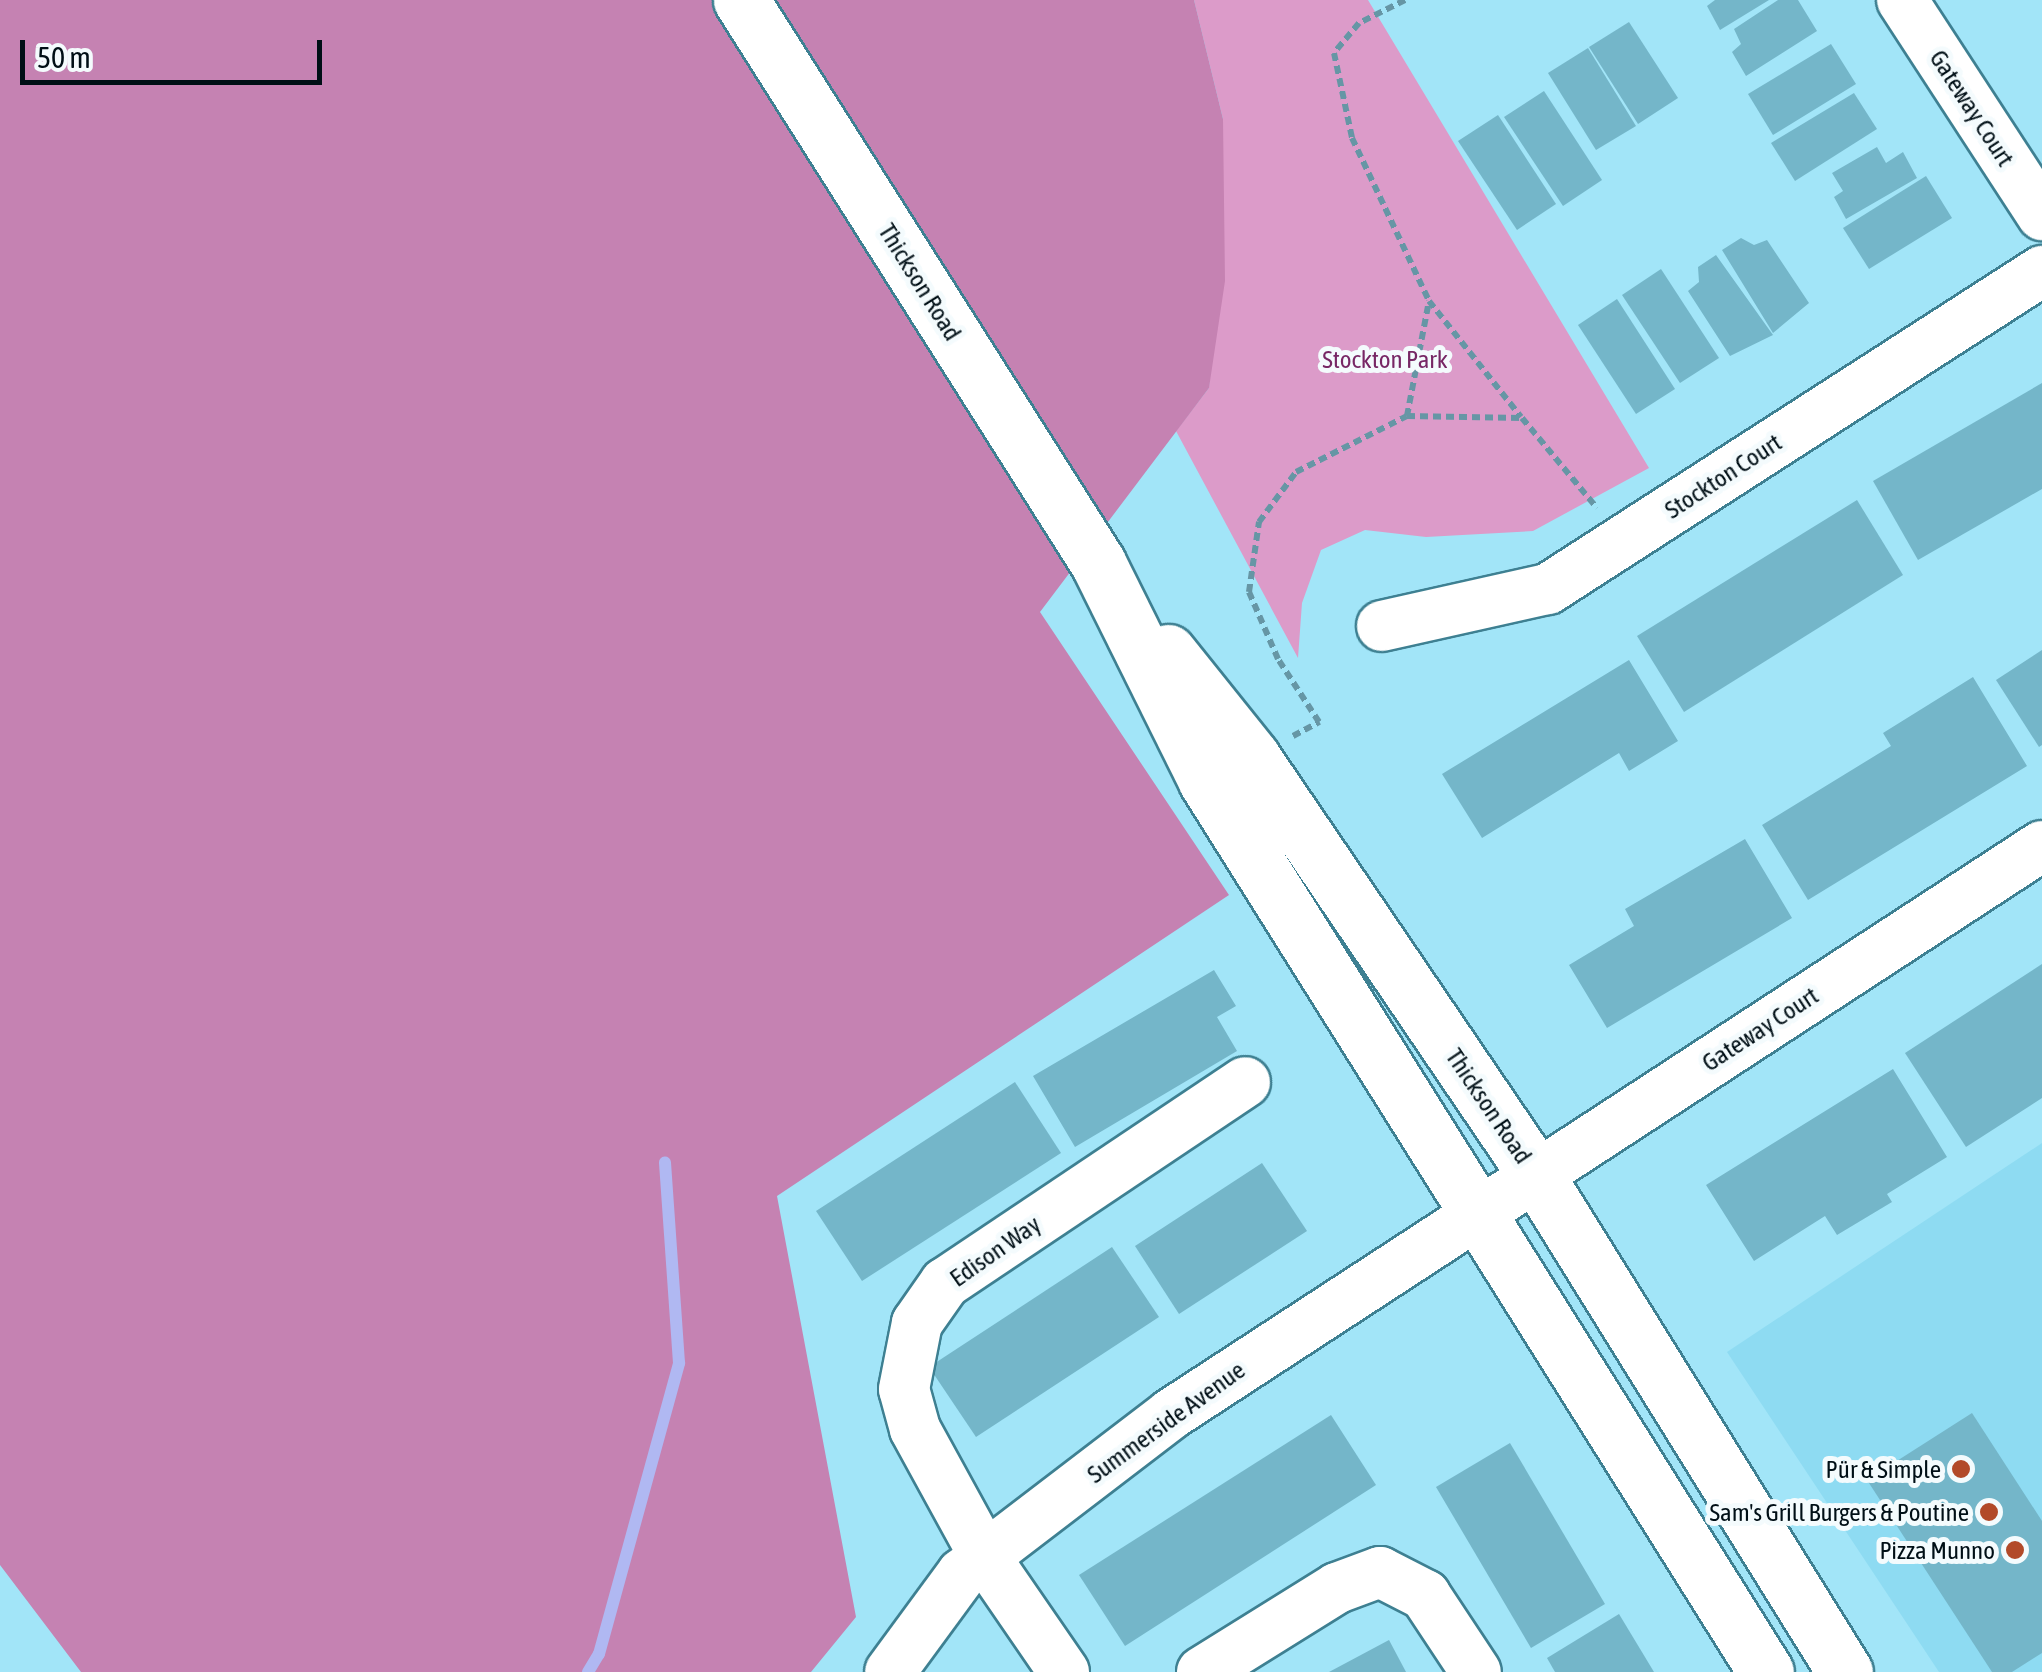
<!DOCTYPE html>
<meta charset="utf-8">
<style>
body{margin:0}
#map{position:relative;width:2042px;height:1672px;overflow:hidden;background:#a2e5f8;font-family:"Asap Condensed",sans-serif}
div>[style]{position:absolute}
.built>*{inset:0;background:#8edbf2}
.green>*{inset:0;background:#dc9bc9}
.forest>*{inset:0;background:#c582b2}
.stream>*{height:12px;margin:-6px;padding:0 6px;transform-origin:6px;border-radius:6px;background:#b0b8f2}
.building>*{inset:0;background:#74b6c9}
.path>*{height:6px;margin-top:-3px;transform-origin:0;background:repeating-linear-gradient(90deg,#6696a5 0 8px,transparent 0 13px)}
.roads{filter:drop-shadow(2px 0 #3e8092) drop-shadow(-2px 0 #3e8092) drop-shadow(0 2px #3e8092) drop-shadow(0 -2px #3e8092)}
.minor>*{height:50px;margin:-25px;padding:0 25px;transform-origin:25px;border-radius:25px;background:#fff}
.major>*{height:55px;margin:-27.5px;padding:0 27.5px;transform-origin:27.5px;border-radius:27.5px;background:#fff}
.dots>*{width:28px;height:28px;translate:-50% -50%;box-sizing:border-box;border:5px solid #f4fbfd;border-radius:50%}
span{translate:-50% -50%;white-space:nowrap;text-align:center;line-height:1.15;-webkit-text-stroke:10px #f4fbfd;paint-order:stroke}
.street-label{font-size:25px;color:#000f16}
.park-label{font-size:25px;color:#772765}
.poi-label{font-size:25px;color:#000f16}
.right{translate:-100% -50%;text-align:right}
.scale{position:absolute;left:20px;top:40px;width:302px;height:45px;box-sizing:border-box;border:5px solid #000f16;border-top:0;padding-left:12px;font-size:30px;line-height:35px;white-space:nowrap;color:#000f16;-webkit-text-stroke:8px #f4fbfd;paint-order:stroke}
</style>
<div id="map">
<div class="built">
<div style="clip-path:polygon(2042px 1143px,2042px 1672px,1939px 1672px,1727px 1352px)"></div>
</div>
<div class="green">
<div style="clip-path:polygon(1194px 0,1368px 0,1649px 468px,1533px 531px,1426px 537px,1365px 530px,1321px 550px,1302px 603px,1298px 658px,1176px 431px,1209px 388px,1223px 119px)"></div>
</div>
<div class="forest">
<div style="clip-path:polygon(0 0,1194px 0,1223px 119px,1225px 281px,1209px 388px,1040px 612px,1229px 895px,777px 1196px,856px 1617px,811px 1672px,81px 1672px,0 1565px)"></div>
</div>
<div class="stream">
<div style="left:588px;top:1672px;width:21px;rotate:-59deg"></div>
<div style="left:599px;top:1654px;width:302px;rotate:-74.6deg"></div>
<div style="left:679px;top:1363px;width:201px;rotate:-94deg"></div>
</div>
<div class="building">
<div style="clip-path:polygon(1715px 0,1769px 0,1720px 30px,1707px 6px)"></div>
<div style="clip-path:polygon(1778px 0,1798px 0,1817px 31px,1746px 76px,1732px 52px,1741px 44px,1734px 29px)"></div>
<div style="clip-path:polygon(1629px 22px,1678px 98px,1638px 124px,1589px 47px)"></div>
<div style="clip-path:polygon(1831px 44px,1856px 84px,1773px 135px,1748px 94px)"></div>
<div style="clip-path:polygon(1588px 48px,1636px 126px,1596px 150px,1548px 73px)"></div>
<div style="clip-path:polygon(1544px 91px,1602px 180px,1563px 206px,1504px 117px)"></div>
<div style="clip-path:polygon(1854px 93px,1877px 129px,1795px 181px,1771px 143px)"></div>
<div style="clip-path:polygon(1498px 115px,1556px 204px,1517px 230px,1458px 141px)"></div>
<div style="clip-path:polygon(1877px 147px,1886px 163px,1903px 152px,1917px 178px,1846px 219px,1834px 197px,1843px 191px,1832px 173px)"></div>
<div style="clip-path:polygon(1926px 176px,1952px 218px,1869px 269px,1843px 228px)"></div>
<div style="clip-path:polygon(1741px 238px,1754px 245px,1767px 240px,1809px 303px,1773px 333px,1722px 250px)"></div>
<div style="clip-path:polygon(1716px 255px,1773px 335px,1730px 356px,1688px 291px,1699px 282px,1698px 267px)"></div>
<div style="clip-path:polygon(1661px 269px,1719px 358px,1680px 383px,1622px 295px)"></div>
<div style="clip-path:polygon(1617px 299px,1675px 389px,1636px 414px,1578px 325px)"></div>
<div style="clip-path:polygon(2042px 383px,2042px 489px,1918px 560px,1873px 481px)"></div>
<div style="clip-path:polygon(1857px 500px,1903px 575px,1684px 712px,1637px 636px)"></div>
<div style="clip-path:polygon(2042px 650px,2042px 745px,2039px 747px,1996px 680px)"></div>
<div style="clip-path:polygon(1629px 660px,1678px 741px,1629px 771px,1619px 753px,1482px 838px,1442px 774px)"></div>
<div style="clip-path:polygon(1973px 677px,2027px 766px,1808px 900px,1762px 825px,1891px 746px,1883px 733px)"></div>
<div style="clip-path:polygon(1745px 839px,1792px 918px,1607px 1028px,1569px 965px,1634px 926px,1625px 909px)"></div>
<div style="clip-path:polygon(2042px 964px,2042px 1098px,1966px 1147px,1905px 1053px)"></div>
<div style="clip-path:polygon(1214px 970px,1236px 1006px,1217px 1017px,1237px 1051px,1075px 1147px,1033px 1076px)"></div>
<div style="clip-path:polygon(1893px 1069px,1947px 1157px,1887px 1194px,1892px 1202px,1837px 1235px,1825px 1216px,1754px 1261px,1706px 1185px)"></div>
<div style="clip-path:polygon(1015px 1082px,1061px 1153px,862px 1281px,816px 1211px)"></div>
<div style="clip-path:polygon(1262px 1163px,1307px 1231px,1179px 1314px,1135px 1246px)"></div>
<div style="clip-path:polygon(1112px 1247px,1159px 1317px,976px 1437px,929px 1367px)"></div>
<div style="clip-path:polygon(1972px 1413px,2042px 1521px,2042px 1653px,2012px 1672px,1992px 1672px,1867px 1480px)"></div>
<div style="clip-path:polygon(1331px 1415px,1376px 1485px,1125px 1646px,1079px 1575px)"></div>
<div style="clip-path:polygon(1510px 1443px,1605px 1604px,1531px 1648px,1436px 1487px)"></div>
<div style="clip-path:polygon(1619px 1614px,1654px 1672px,1555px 1672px,1547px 1658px)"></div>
<div style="clip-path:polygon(1389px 1640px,1406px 1672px,1329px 1672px)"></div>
</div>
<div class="path">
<div style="left:1405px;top:0;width:51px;rotate:153.4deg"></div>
<div style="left:1359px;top:23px;width:39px;rotate:130deg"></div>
<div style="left:1334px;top:53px;width:87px;rotate:78deg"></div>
<div style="left:1352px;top:138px;width:180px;rotate:64.7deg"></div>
<div style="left:1429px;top:301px;width:148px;rotate:51.6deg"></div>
<div style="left:1407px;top:416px;width:117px;rotate:-79.2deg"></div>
<div style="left:1293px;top:736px;width:30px;rotate:-28deg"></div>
<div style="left:1319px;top:722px;width:75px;rotate:-123.1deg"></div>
<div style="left:1278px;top:659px;width:73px;rotate:-113.4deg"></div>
<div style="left:1249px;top:592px;width:71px;rotate:-81.9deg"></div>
<div style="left:1259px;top:522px;width:62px;rotate:-53.5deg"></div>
<div style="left:1296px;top:472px;width:124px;rotate:-26.8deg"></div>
<div style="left:1407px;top:416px;width:115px;rotate:1deg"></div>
<div style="left:1522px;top:418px;width:117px;rotate:50.2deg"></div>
</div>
<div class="roads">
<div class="minor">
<div style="left:1902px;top:0;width:257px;rotate:56.9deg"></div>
<div style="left:1382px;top:626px;width:170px;rotate:-12.6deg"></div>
<div style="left:1548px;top:589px;width:588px;rotate:-32.77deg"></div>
<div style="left:890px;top:1672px;width:122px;rotate:-53.7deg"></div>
<div style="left:962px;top:1574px;width:263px;rotate:-37.4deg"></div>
<div style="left:1171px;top:1414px;width:1040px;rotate:-33.11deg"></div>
<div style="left:1064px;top:1672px;width:140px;rotate:-124.5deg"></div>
<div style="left:985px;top:1557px;width:146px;rotate:-118.7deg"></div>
<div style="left:915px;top:1429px;width:41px;rotate:-105.4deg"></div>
<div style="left:904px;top:1389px;width:67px;rotate:-78.9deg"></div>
<div style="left:917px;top:1323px;width:49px;rotate:-55deg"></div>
<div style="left:945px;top:1283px;width:361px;rotate:-33.8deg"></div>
<div style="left:1202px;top:1672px;width:159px;rotate:-31.9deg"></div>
<div style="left:1337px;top:1588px;width:46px;rotate:-20.4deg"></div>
<div style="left:1380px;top:1572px;width:51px;rotate:27.1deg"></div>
<div style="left:1425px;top:1595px;width:92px;rotate:56.5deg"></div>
</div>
<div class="major">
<div style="left:741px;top:0;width:667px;rotate:57.62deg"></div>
<div style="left:1098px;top:563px;width:243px;rotate:63.6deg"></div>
<div style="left:1206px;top:781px;width:1052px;rotate:57.85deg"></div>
<div style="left:1168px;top:652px;width:134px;rotate:51.3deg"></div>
<div style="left:1252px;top:757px;width:505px;rotate:55.81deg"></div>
<div style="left:1536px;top:1175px;width:585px;rotate:58.13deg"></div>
</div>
</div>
<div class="dots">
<div style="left:1961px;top:1469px;background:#b24a29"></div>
<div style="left:1989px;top:1512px;background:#b24a29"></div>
<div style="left:2015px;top:1550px;background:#b24a29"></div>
</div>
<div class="street-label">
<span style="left:1972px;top:108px;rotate:57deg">Gateway Court</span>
<span style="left:920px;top:282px;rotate:58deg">Thickson Road</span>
<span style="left:1723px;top:476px;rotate:-33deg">Stockton Court</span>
<span style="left:1760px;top:1029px;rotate:-33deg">Gateway Court</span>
<span style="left:1489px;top:1106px;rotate:56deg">Thickson Road</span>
<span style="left:995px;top:1251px;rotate:-35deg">Edison Way</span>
<span style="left:1166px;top:1422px;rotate:-36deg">Summerside Avenue</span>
</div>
<div class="park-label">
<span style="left:1385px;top:359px">Stockton Park</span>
</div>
<div class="poi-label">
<span class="right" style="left:1941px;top:1469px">Pür &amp; Simple</span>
<span class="right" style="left:1969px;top:1512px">Sam's Grill Burgers &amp; Poutine</span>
<span class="right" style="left:1995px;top:1550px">Pizza Munno</span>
</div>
<div class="scale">50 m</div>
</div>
